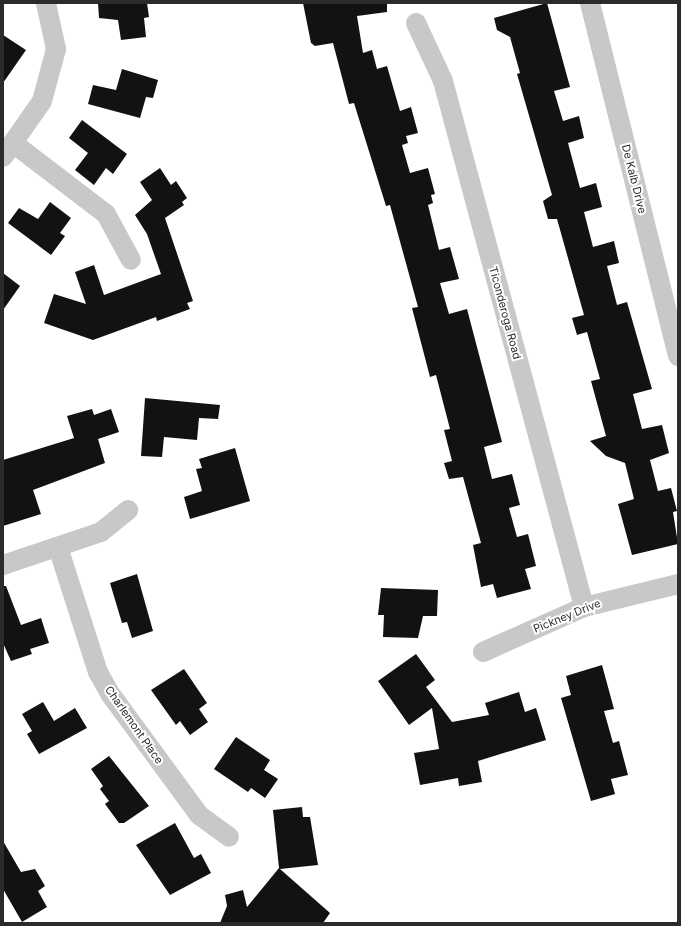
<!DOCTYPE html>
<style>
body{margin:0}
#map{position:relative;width:681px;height:926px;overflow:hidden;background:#fff;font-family:Inter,sans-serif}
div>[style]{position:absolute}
.building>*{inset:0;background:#121212}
.minor>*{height:20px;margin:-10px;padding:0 10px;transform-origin:10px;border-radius:10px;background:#c8c8c8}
span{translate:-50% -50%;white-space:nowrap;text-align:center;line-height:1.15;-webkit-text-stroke:4px #fff;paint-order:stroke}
.street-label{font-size:11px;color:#2b2b2b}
.frame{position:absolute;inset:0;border:4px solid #2b2b2b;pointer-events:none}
</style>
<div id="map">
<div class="building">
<div style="clip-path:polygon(98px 3px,147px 3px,149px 17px,144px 18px,146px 37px,121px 40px,118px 20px,99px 18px)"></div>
<div style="clip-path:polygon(303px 3px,387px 3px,387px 12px,357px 16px,363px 53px,372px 50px,377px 69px,387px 66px,400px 111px,411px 107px,418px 133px,406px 136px,408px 143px,402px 145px,410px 173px,428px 168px,435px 194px,431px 195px,433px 203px,428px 205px,439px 250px,450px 247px,459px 279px,440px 283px,449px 314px,467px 309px,502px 442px,484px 447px,492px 479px,512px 474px,520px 505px,509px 508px,517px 537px,528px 534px,536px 566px,525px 569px,531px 589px,497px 598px,493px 584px,481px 587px,473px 545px,481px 543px,463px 477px,449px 479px,444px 463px,452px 461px,444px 430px,450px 429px,436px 375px,430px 377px,412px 308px,418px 307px,390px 205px,386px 206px,354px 103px,349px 104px,333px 43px,315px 46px,311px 43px)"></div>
<div style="clip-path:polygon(547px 3px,570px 87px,554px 91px,563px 121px,579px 116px,584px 138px,568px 143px,580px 188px,596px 183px,602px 207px,584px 212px,593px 247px,614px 241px,619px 263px,607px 266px,617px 305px,627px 302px,652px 389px,633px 394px,642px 429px,662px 425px,669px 453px,650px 460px,658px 491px,671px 488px,677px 511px,673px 512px,678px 544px,632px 555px,618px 504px,634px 499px,625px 463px,606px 456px,590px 441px,606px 436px,591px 381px,600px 379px,587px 332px,577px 335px,572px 318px,584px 315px,557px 219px,548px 219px,543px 201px,552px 195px,517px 74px,520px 73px,510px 37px,497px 30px,494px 18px)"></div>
<div style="clip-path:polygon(3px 35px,26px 50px,3px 83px)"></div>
<div style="clip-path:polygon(122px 69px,158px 80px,153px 98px,146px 97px,140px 118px,88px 104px,93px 85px,116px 90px)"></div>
<div style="clip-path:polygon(82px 120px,127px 154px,113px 174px,106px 168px,94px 185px,75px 170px,88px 153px,69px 138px)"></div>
<div style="clip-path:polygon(160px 168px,171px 185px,176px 181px,187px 198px,182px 202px,184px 205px,165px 218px,193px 301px,187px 303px,190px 309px,157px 321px,156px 317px,93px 340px,44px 323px,54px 294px,86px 304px,75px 272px,94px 265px,104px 295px,161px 274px,147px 234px,135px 215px,152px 200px,140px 182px)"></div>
<div style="clip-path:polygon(50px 202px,71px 218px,60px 233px,65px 236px,51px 255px,8px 223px,19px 208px,38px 219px)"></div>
<div style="clip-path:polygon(3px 273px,20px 286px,3px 310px)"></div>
<div style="clip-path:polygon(145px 398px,220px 405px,218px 419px,199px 418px,197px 440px,164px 437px,162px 457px,141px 456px)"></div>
<div style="clip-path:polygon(92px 409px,94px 415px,111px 409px,119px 432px,98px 439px,105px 463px,33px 490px,41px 514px,3px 526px,3px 460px,74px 438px,67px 416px)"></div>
<div style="clip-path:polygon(235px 448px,250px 501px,190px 519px,184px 497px,202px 491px,196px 469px,202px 468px,199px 459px)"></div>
<div style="clip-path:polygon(137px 574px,153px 631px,132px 638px,127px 622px,122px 623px,110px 583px)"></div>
<div style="clip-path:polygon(3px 586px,6px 586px,21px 625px,41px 618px,49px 643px,30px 649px,32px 654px,11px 661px,3px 643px)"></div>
<div style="clip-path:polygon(381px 588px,438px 590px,437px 616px,423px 616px,418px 638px,383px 637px,384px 615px,378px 615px)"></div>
<div style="clip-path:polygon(416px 654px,435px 680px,426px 687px,452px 722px,489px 715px,485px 703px,519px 692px,525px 712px,536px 708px,546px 740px,478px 761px,482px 782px,459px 786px,458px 778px,420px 785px,414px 753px,439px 749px,432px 708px,409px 725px,378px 681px)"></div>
<div style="clip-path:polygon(602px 665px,614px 709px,604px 711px,613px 743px,619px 741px,628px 775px,611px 779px,615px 794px,591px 801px,561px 698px,571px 695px,566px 676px)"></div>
<div style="clip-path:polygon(184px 669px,207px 703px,199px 709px,208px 722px,190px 735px,180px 721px,176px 725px,151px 690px)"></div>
<div style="clip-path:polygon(43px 702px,54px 721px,75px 708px,87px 728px,39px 754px,27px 734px,32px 731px,22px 714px)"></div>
<div style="clip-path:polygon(236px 737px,270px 760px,264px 770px,278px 779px,265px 798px,251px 788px,248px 792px,214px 769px)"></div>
<div style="clip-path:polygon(109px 756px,149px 806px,124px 823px,119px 823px,105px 804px,109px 801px,100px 789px,103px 786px,91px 769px)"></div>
<div style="clip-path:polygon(302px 807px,303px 817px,310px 817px,318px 865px,280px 869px,330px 913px,323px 923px,220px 923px,227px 906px,225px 895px,243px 890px,247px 907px,279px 868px,273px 810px)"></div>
<div style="clip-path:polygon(175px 823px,194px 858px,201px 854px,211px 873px,170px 895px,136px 845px)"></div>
<div style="clip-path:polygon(3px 841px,21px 872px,35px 869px,45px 886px,38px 891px,47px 907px,22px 922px,3px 889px)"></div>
</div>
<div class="minor">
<div style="left:590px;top:3px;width:364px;rotate:76deg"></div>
<div style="left:416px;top:23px;width:64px;rotate:65deg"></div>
<div style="left:443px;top:81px;width:545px;rotate:74.99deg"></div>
<div style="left:13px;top:143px;width:117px;rotate:37.4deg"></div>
<div style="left:106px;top:214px;width:52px;rotate:61.5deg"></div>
<div style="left:3px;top:157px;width:68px;rotate:-55.1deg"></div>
<div style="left:42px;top:101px;width:54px;rotate:-74.9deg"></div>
<div style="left:56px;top:49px;width:47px;rotate:-102.3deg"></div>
<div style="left:58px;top:547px;width:131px;rotate:72.3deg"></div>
<div style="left:98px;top:672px;width:26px;rotate:61deg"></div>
<div style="left:111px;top:695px;width:149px;rotate:53.7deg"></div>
<div style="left:199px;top:815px;width:37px;rotate:36deg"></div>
<div style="left:3px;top:565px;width:103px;rotate:-18.6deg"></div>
<div style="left:101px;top:532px;width:35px;rotate:-39deg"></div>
<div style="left:483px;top:652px;width:111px;rotate:-24deg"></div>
<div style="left:584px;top:607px;width:97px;rotate:-13.7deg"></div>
</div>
<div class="street-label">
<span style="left:634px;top:179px;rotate:76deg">De Kalb Drive</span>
<span style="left:505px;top:313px;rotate:75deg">Ticonderoga Road</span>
<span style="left:567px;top:616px;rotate:-22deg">Pickney Drive</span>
<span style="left:134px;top:725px;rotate:55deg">Charlemont Place</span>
</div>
<div class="frame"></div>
</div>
